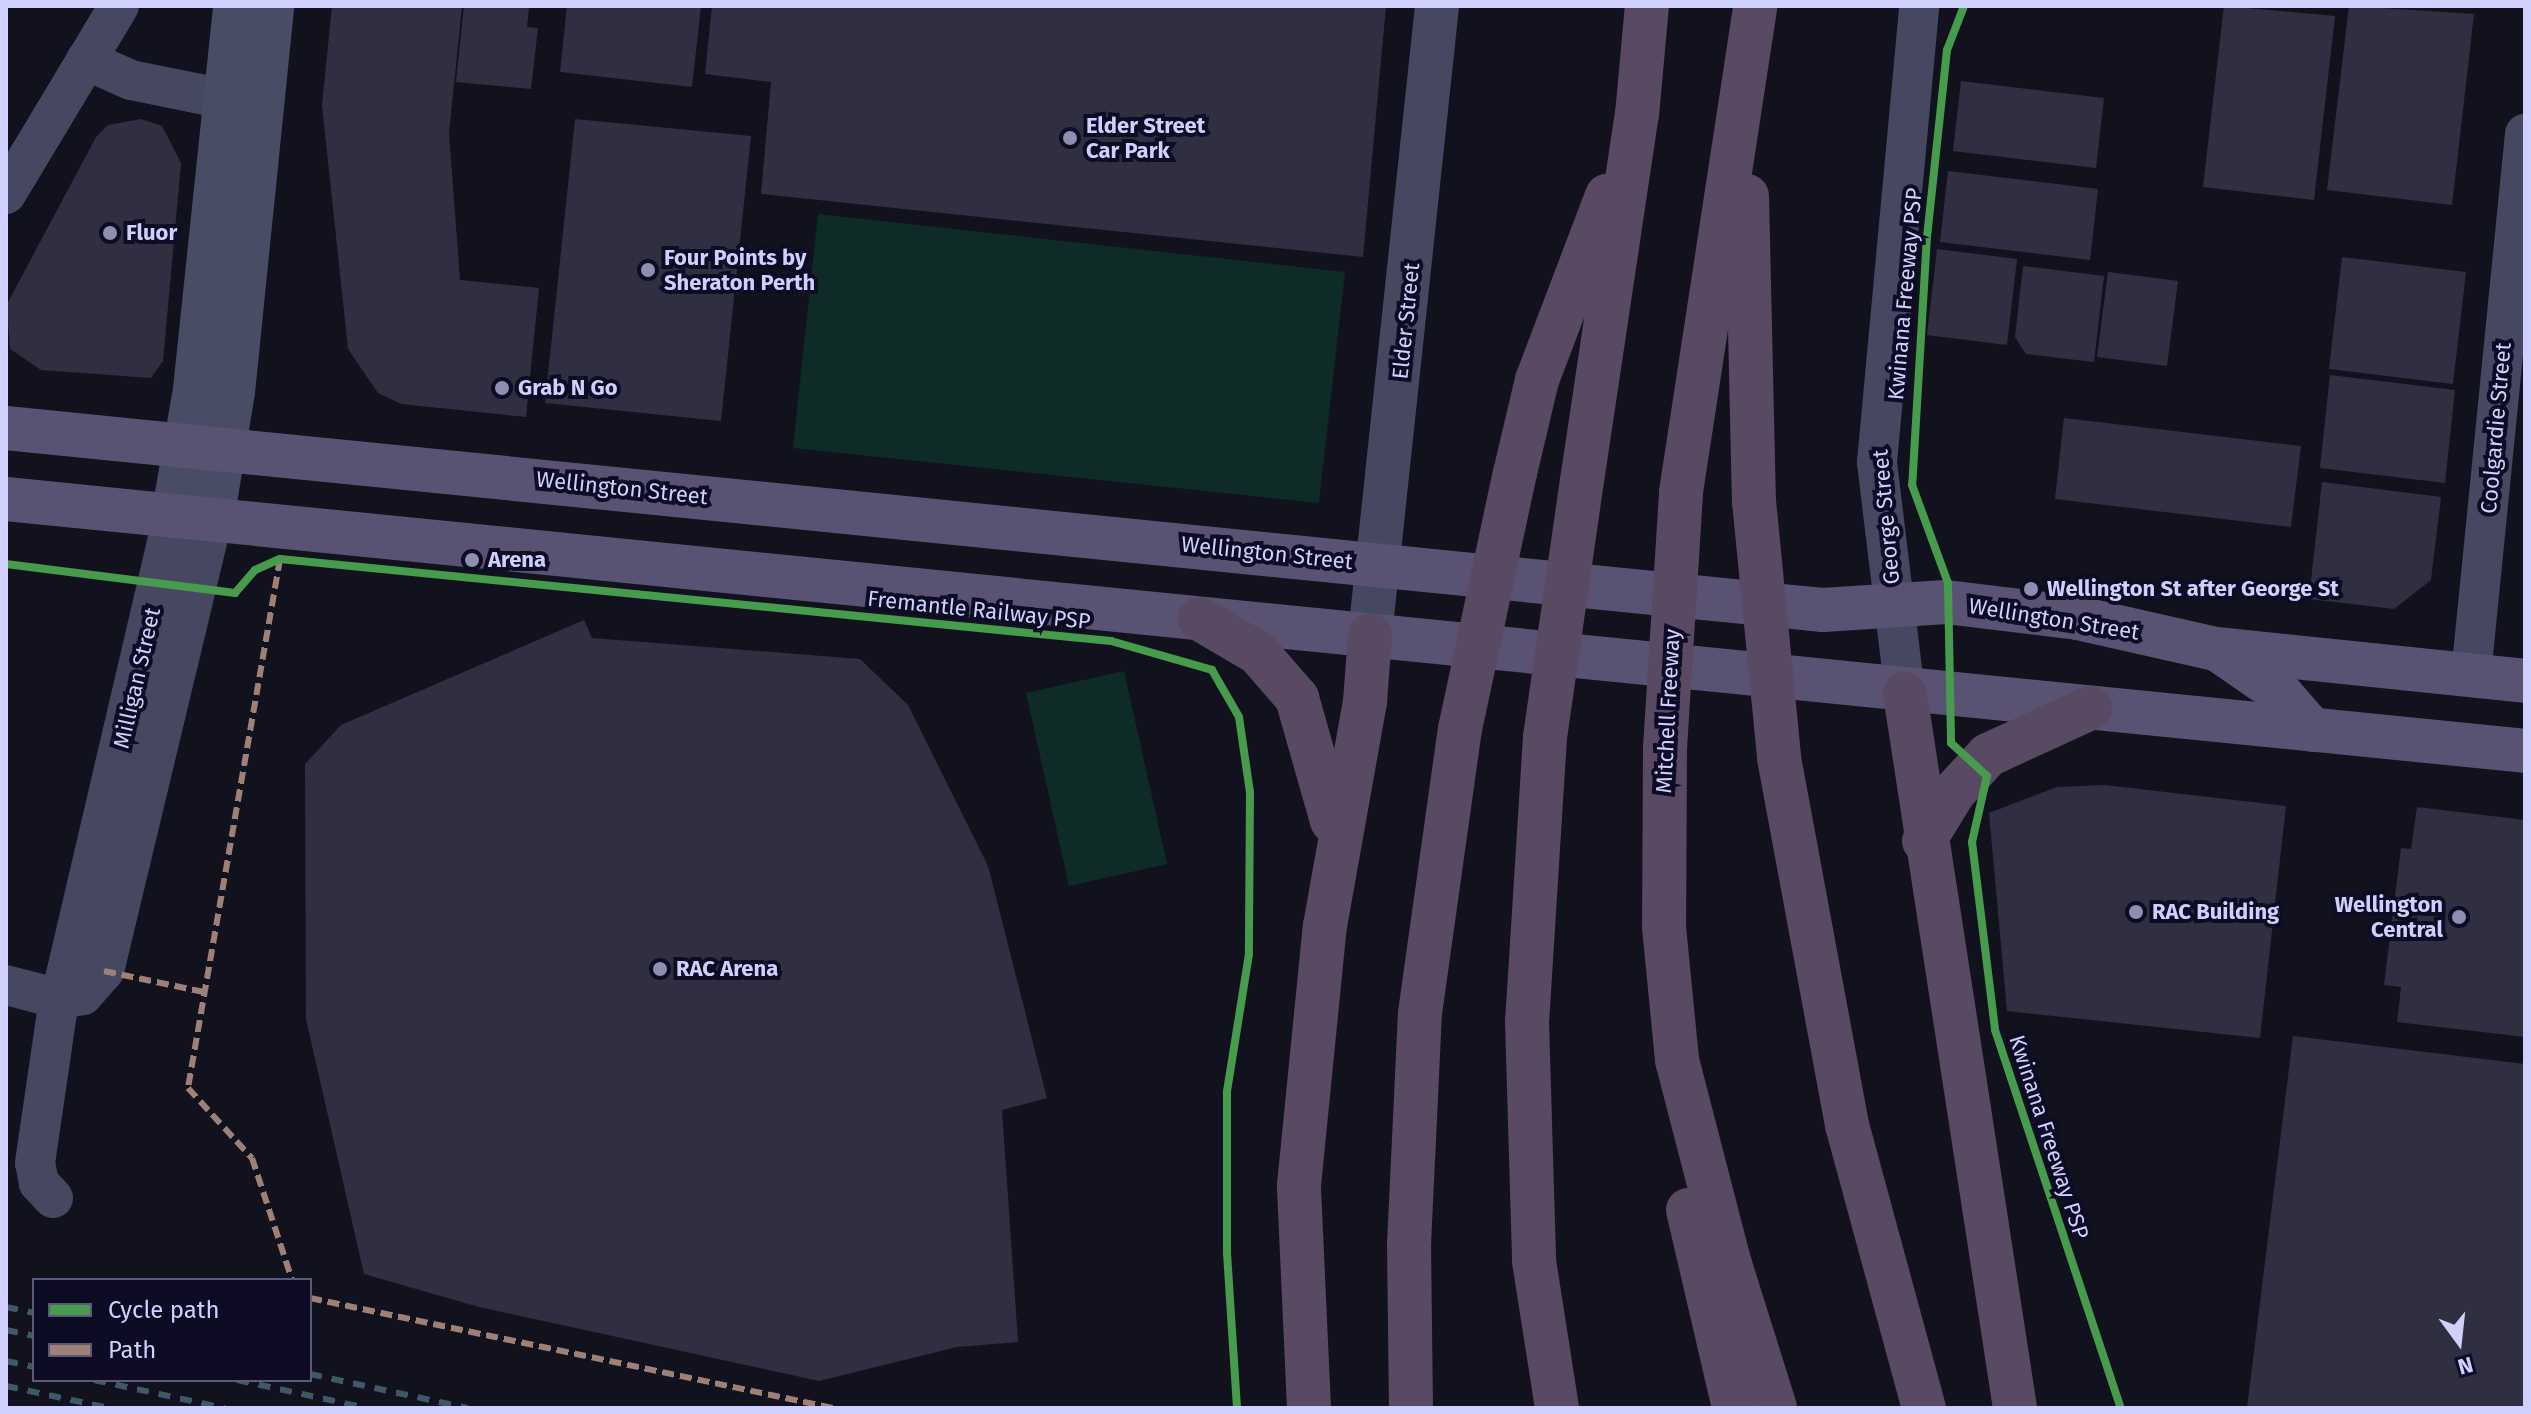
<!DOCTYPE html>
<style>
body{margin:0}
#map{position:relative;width:2531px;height:1414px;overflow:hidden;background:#12121e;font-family:"Fira Sans",sans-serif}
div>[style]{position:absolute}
.green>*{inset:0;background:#0f2b28}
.building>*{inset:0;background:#302f41}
.minor>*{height:40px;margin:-20px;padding:0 20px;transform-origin:20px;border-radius:20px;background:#454860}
.tertiary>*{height:44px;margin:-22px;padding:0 22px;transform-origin:22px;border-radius:22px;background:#454860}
.secondary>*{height:44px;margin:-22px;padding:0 22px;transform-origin:22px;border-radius:22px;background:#494c65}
.primary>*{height:44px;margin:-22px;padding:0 22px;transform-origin:22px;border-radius:22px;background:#595272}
.motorway>*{height:44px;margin:-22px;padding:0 22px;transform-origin:22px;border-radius:22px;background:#594963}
.rail>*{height:6px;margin-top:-3px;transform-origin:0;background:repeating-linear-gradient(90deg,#3d5867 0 12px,transparent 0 22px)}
.motorway-bridge>*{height:44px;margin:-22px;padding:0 22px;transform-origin:22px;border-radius:22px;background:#594963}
.quiet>*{height:6px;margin-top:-3px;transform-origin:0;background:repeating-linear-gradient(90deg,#9e8076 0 12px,transparent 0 18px)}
.cycleway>*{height:8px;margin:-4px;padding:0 4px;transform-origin:4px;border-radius:4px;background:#469c4c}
.dots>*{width:22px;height:22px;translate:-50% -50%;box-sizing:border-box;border:4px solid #0d0c24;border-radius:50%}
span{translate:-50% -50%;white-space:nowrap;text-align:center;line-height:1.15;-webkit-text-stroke:8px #0d0c24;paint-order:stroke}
.poi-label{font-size:22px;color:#cfd0ff;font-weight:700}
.left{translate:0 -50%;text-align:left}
.right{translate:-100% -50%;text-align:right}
.street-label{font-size:22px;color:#cfd0ff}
.frame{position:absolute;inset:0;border:8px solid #cfd0ff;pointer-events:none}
.legend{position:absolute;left:32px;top:1278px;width:280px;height:104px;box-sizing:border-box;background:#0d0c24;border:2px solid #5b5a7c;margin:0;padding:10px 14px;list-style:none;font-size:24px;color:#cfd0ff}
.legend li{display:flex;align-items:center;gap:16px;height:40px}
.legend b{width:40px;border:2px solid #5b5a7c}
.north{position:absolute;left:2419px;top:1302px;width:80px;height:80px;-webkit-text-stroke:6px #0d0c24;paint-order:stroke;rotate:165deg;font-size:22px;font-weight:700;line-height:32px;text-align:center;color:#cfd0ff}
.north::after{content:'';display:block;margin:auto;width:28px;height:36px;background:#cfd0ff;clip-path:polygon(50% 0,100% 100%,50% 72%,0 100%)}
</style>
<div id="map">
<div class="green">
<div style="clip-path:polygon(818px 214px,1345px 272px,1319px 503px,793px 448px)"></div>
<div style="clip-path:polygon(1124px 671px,1167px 864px,1069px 886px,1026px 693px)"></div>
</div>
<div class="building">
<div style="clip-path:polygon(332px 6px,462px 6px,449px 133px,460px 280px,539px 288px,526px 417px,401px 404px,378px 393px,348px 349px,322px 105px)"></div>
<div style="clip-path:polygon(464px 6px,529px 6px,527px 27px,538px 28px,531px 89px,456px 82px)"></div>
<div style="clip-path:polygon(567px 6px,701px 6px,692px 87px,560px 72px)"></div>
<div style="clip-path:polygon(712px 6px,1386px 6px,1363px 257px,761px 194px,771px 82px,705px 74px)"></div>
<div style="clip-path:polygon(2224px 6px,2335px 16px,2314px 200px,2203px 187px)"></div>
<div style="clip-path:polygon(2349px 6px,2474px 14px,2452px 205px,2327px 190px)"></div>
<div style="clip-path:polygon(1961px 81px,2104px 98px,2096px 168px,1953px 151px)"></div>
<div style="clip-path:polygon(141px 119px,162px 126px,181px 163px,163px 361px,151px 378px,41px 370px,10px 349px,7px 304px,96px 137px,108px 125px)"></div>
<div style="clip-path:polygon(575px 119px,751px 136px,721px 421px,545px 403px)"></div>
<div style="clip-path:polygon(1948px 171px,2098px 189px,2090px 260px,1940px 242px)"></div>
<div style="clip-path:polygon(1937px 249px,2017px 259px,2007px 345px,1927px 335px)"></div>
<div style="clip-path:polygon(2342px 257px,2466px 272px,2453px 384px,2329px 369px)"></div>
<div style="clip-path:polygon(2023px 266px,2104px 276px,2094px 362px,2026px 354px,2015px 337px)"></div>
<div style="clip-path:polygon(2108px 272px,2178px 281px,2167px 366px,2097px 357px)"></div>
<div style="clip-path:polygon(2330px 375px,2455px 390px,2445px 483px,2320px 468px)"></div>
<div style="clip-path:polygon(2064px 418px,2301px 446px,2291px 527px,2055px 499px)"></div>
<div style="clip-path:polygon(2322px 482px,2441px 497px,2431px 580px,2394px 609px,2309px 599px)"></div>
<div style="clip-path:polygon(584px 620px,592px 638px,860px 659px,908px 705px,988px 866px,1047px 1098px,1002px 1110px,1018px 1342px,957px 1347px,819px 1381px,479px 1307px,364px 1274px,306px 1019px,305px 764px,341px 725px)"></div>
<div style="clip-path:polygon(2105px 785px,2286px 806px,2260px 1038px,2007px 1011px,1989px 813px,2057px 787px)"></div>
<div style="clip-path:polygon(2417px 807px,2525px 820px,2525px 1037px,2397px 1022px,2401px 987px,2384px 985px,2401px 848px,2411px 849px)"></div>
<div style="clip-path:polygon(2293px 1036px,2525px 1064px,2525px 1408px,2247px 1408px)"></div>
</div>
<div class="minor">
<div style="left:86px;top:60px;width:49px;rotate:24deg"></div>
<div style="left:131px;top:80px;width:95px;rotate:11.5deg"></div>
<div style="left:6px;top:194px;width:219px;rotate:-59deg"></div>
<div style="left:2471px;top:675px;width:544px;rotate:-84.3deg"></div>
<div style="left:1905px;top:694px;width:234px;rotate:-96.9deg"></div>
<div style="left:1877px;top:462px;width:458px;rotate:-84.7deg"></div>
<div style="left:6px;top:985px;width:56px;rotate:14.5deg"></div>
<div style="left:60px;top:999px;width:23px;rotate:-10deg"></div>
<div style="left:83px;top:995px;width:32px;rotate:-49deg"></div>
<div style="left:104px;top:971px;width:464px;rotate:-76.5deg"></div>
<div style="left:53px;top:1198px;width:21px;rotate:-133deg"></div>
<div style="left:39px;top:1183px;width:20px;rotate:-101deg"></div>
<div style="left:35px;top:1163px;width:152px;rotate:-81.7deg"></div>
<div style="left:57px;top:1013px;width:509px;rotate:-76.84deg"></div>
</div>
<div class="tertiary">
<div style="left:1370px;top:635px;width:633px;rotate:-83.92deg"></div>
</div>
<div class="secondary">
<div style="left:173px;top:517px;width:130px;rotate:-80.2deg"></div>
<div style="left:195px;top:389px;width:385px;rotate:-84deg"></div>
<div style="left:212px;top:520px;width:130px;rotate:-80.7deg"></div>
<div style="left:233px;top:392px;width:388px;rotate:-84.2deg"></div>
</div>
<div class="primary">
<div style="left:6px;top:428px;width:1826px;rotate:5.72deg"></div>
<div style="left:1823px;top:610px;width:123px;rotate:-3.7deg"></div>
<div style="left:1946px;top:602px;width:133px;rotate:6.9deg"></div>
<div style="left:2078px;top:618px;width:141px;rotate:12.7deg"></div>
<div style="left:2216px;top:649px;width:311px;rotate:5.9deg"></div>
<div style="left:6px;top:499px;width:2532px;rotate:5.71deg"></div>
<div style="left:2221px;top:652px;width:70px;rotate:34.6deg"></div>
<div style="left:2279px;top:692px;width:50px;rotate:49deg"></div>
</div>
<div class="motorway">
<div style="left:1747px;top:196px;width:305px;rotate:88.7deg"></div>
<div style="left:1515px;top:473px;width:96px;rotate:-76.7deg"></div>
<div style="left:1537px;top:380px;width:197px;rotate:-69.2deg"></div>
<div style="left:1582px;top:481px;width:370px;rotate:-81.5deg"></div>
<div style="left:1637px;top:115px;width:109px;rotate:-84.8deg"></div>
<div style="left:1681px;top:492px;width:492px;rotate:-81.3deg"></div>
<div style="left:1200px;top:619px;width:67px;rotate:30.4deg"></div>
<div style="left:1258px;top:653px;width:60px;rotate:49.1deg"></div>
<div style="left:1297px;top:698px;width:128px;rotate:74.1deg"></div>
<div style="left:1905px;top:694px;width:722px;rotate:81.24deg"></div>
<div style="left:1545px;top:737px;width:285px;rotate:93.6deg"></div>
<div style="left:1527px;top:1021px;width:240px;rotate:88.3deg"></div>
<div style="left:1534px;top:1261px;width:149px;rotate:81.1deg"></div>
<div style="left:1665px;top:748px;width:179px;rotate:90.3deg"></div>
<div style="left:1664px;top:927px;width:134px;rotate:84.4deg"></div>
<div style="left:1677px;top:1060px;width:208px;rotate:75.5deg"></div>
<div style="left:1729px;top:1261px;width:154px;rotate:72.6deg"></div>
<div style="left:1779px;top:758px;width:373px;rotate:79.5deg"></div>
<div style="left:1847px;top:1125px;width:293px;rotate:74.8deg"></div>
<div style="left:1924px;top:841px;width:57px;rotate:-58.5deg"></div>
<div style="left:1954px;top:792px;width:50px;rotate:-47.4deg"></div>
<div style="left:1988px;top:755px;width:112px;rotate:-24.7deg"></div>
<div style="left:1688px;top:1210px;width:203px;rotate:76.9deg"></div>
<div style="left:1309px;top:1408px;width:223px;rotate:-92.6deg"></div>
<div style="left:1299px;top:1185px;width:260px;rotate:-84.3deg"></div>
<div style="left:1325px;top:926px;width:228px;rotate:-79.9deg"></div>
<div style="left:1365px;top:702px;width:67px;rotate:-85.7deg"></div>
<div style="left:1411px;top:1408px;width:163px;rotate:-90.7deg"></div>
<div style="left:1409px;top:1245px;width:232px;rotate:-87.3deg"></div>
<div style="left:1420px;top:1013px;width:287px;rotate:-82deg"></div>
</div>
<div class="rail">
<div style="left:6px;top:1307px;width:29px;rotate:12deg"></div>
<div style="left:6px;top:1330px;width:29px;rotate:12deg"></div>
<div style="left:6px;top:1361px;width:29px;rotate:12deg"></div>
<div style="left:310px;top:1374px;width:161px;rotate:12.2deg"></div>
<div style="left:94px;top:1380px;width:134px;rotate:12.1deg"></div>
<div style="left:237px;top:1380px;width:132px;rotate:12.2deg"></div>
<div style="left:6px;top:1386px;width:105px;rotate:12.1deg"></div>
</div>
<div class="motorway-bridge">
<div style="left:1754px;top:501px;width:258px;rotate:84.4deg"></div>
<div style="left:1460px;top:729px;width:262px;rotate:-77.9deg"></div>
<div style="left:1545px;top:737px;width:259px;rotate:-81.8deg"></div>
<div style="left:1665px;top:748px;width:256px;rotate:-86.4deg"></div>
</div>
<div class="quiet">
<div style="left:280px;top:559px;width:537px;rotate:99.87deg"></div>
<div style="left:188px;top:1088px;width:95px;rotate:47.6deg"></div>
<div style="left:252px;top:1158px;width:128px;rotate:71.8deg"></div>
<div style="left:104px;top:971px;width:102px;rotate:11.9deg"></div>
<div style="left:310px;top:1298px;width:534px;rotate:11.88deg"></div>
</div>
<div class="cycleway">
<div style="left:1964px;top:6px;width:47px;rotate:111.1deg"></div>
<div style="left:1947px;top:50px;width:187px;rotate:96.1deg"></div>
<div style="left:1927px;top:236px;width:249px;rotate:93.4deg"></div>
<div style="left:1912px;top:485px;width:104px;rotate:69.8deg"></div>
<div style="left:1948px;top:583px;width:160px;rotate:88.9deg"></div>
<div style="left:1951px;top:743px;width:49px;rotate:42.5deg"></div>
<div style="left:1987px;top:776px;width:68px;rotate:102.8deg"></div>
<div style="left:1972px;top:842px;width:189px;rotate:83deg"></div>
<div style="left:1995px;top:1030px;width:398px;rotate:71.6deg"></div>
<div style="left:6px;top:564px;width:231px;rotate:7.2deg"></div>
<div style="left:235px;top:593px;width:30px;rotate:-49deg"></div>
<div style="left:255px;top:570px;width:27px;rotate:-24deg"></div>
<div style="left:280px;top:559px;width:835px;rotate:5.64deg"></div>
<div style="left:1111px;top:641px;width:105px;rotate:16deg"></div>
<div style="left:1212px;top:670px;width:54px;rotate:60.1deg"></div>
<div style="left:1239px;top:717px;width:76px;rotate:81.7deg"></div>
<div style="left:1250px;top:792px;width:162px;rotate:90.4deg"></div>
<div style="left:1249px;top:954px;width:140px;rotate:99.1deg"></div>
<div style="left:1227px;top:1092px;width:161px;rotate:90deg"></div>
<div style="left:1227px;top:1253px;width:155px;rotate:86.3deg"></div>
</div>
<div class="dots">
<div style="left:1070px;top:138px;background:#8d8eb0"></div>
<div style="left:110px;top:233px;background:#8d8eb0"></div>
<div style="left:648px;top:270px;background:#8d8eb0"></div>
<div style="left:502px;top:388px;background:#8d8eb0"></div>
<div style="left:472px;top:560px;background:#8d8eb0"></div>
<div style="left:2031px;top:589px;background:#8d8eb0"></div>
<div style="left:2136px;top:912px;background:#8d8eb0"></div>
<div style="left:2459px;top:917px;background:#8d8eb0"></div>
<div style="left:660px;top:969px;background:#8d8eb0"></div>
</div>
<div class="poi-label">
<span class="left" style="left:1086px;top:138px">Elder Street<br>Car Park</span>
<span class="left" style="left:126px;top:233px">Fluor</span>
<span class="left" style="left:664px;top:270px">Four Points by<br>Sheraton Perth</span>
<span class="left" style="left:518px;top:388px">Grab N Go</span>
<span class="left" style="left:488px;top:560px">Arena</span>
<span class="left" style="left:2047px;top:589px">Wellington St after George St</span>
<span class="right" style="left:2443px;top:917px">Wellington<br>Central</span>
<span class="left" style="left:2152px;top:912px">RAC Building</span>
<span class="left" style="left:676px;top:969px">RAC Arena</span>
</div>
<div class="street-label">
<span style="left:1905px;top:294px;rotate:-85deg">Kwinana Freeway PSP</span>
<span style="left:1406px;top:321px;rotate:-84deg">Elder Street</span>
<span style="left:2496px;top:428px;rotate:-85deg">Coolgardie Street</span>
<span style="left:622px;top:488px;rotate:6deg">Wellington Street</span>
<span style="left:1886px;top:517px;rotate:-95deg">George Street</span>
<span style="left:1267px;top:553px;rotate:6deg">Wellington Street</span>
<span style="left:979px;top:610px;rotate:6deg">Fremantle Railway PSP</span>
<span style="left:2054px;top:619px;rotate:9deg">Wellington Street</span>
<span style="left:137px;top:678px;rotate:-77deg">Milligan Street</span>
<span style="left:1668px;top:711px;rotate:-87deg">Mitchell Freeway</span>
<span style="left:2049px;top:1137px;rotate:72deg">Kwinana Freeway PSP</span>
</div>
<div class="frame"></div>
<ul class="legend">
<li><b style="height:10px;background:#469c4c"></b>Cycle path</li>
<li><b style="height:10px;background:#9e8076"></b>Path</li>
</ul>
<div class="north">N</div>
</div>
